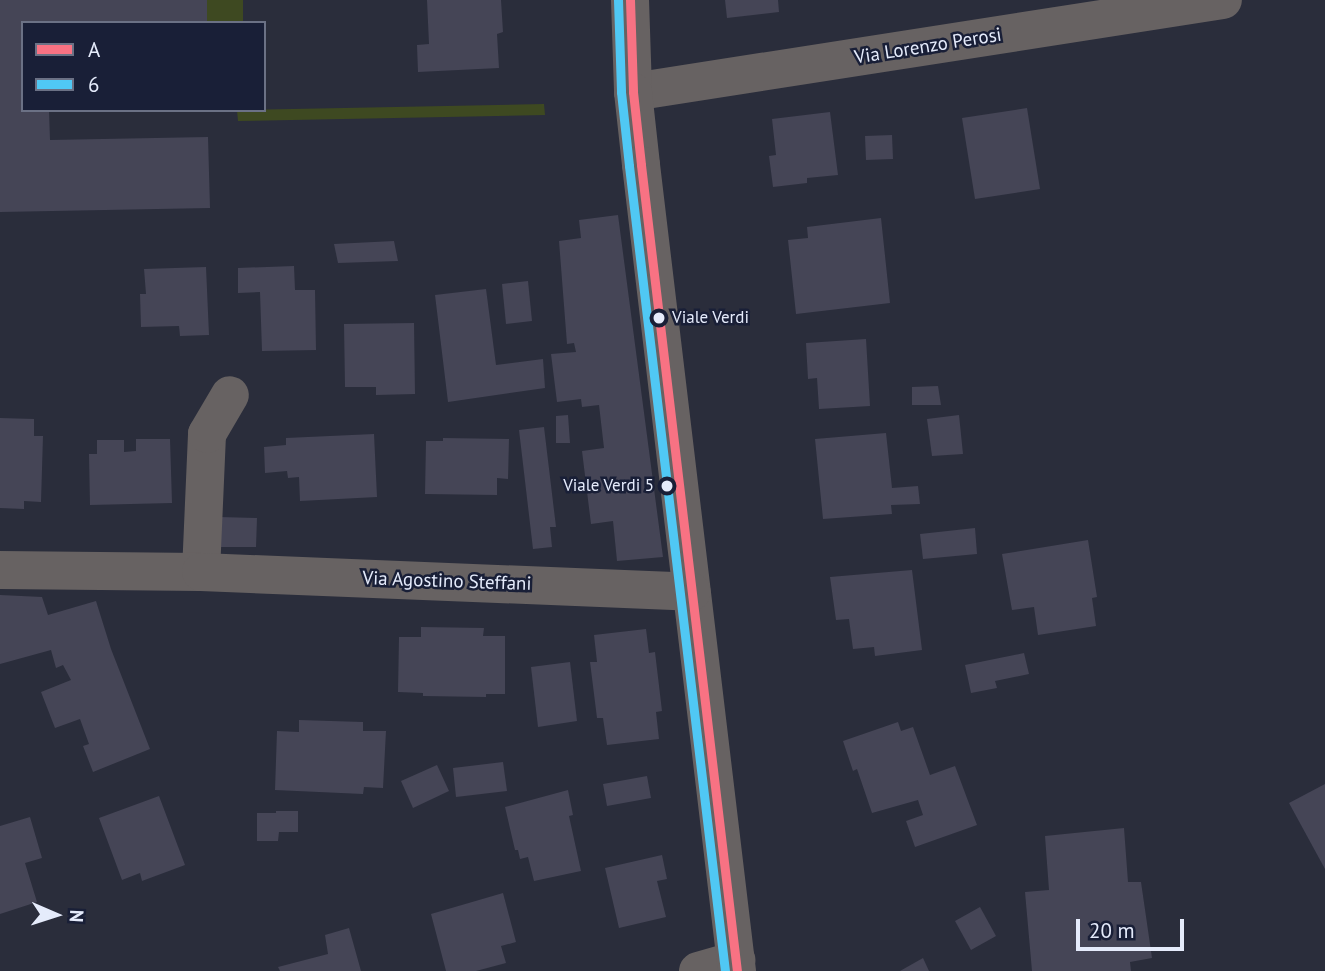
<!DOCTYPE html>
<style>
body{margin:0}
#map{position:relative;width:1325px;height:971px;overflow:hidden;background:#2a2d3b;font-family:"PT Sans",sans-serif}
div>[style]{position:absolute}
.green>*{inset:0;background:#3e4921}
.building>*{inset:0;background:#454556}
.minor>*{height:38px;margin:-19px;padding:0 19px;transform-origin:19px;border-radius:19px;background:#676262}
.tertiary>*{height:38px;margin:-19px;padding:0 19px;transform-origin:19px;border-radius:19px;background:#676262}
.bus-1>*{height:9px;margin:-4.5px;padding:0 4.5px;transform-origin:4.5px;border-radius:4.5px;background:#f87283}
.bus-2>*{height:9px;margin:-4.5px;padding:0 4.5px;transform-origin:4.5px;border-radius:4.5px;background:#50c8f4}
.dots>*{width:19px;height:19px;translate:-50% -50%;box-sizing:border-box;border:4px solid #191f37;border-radius:50%}
span{translate:-50% -50%;white-space:nowrap;text-align:center;line-height:1.15;-webkit-text-stroke:5px #191f37;paint-order:stroke}
.bus-label{font-size:17px;color:#e5ebfb}
.left{translate:0 -50%;text-align:left}
.right{translate:-100% -50%;text-align:right}
.street-label{font-size:19px;color:#e5ebfb}
.legend{position:absolute;left:21px;top:21px;width:245px;height:91px;box-sizing:border-box;background:#191f37;border:2px solid #6b7185;margin:0;padding:9px 12px;list-style:none;font-size:21px;color:#e5ebfb}
.legend li{display:flex;align-items:center;gap:14px;height:35px}
.legend b{width:35px;border:2px solid #6b7185}
.north{position:absolute;left:21px;top:880px;width:70px;height:70px;-webkit-text-stroke:5px #191f37;paint-order:stroke;rotate:93deg;font-size:19px;font-weight:700;line-height:28px;text-align:center;color:#e5ebfb}
.north::after{content:'';display:block;margin:auto;width:24px;height:32px;background:#e5ebfb;clip-path:polygon(50% 0,100% 100%,50% 72%,0 100%)}
.scale{position:absolute;left:1076px;top:919px;width:108px;height:32px;box-sizing:border-box;border:4px solid #e5ebfb;border-top:0;padding-left:9px;font-size:21px;line-height:24px;white-space:nowrap;color:#e5ebfb;-webkit-text-stroke:5px #191f37;paint-order:stroke}
</style>
<div id="map">
<div class="green">
<div style="clip-path:polygon(207px 0,243px 0,243px 23px,207px 23px)"></div>
<div style="clip-path:polygon(544px 104px,545px 115px,238px 121px,237px 110px)"></div>
</div>
<div class="building">
<div style="clip-path:polygon(0 0,207px 0,207px 23px,23px 23px,23px 110px,49px 110px,50px 140px,208px 137px,210px 208px,0 212px)"></div>
<div style="clip-path:polygon(427px 0,501px 0,503px 32px,497px 34px,499px 68px,418px 72px,417px 45px,429px 44px)"></div>
<div style="clip-path:polygon(725px 0,778px 0,779px 12px,727px 18px)"></div>
<div style="clip-path:polygon(1027px 108px,1040px 189px,975px 199px,962px 118px)"></div>
<div style="clip-path:polygon(830px 112px,838px 175px,807px 178px,807px 183px,773px 187px,769px 156px,776px 155px,772px 119px)"></div>
<div style="clip-path:polygon(892px 135px,893px 159px,866px 160px,865px 136px)"></div>
<div style="clip-path:polygon(618px 215px,663px 557px,617px 561px,613px 521px,591px 524px,582px 451px,604px 448px,599px 405px,582px 407px,581px 399px,557px 402px,551px 354px,576px 352px,574px 343px,567px 344px,559px 241px,581px 238px,579px 220px)"></div>
<div style="clip-path:polygon(881px 218px,890px 303px,796px 314px,788px 240px,808px 238px,807px 227px)"></div>
<div style="clip-path:polygon(394px 241px,398px 261px,338px 263px,334px 244px)"></div>
<div style="clip-path:polygon(294px 266px,295px 290px,315px 290px,316px 350px,262px 351px,260px 292px,238px 293px,238px 268px)"></div>
<div style="clip-path:polygon(206px 267px,209px 335px,180px 336px,179px 326px,141px 327px,140px 294px,146px 294px,144px 269px)"></div>
<div style="clip-path:polygon(528px 281px,532px 321px,506px 324px,502px 284px)"></div>
<div style="clip-path:polygon(486px 289px,496px 365px,543px 359px,545px 388px,448px 402px,435px 295px)"></div>
<div style="clip-path:polygon(414px 323px,415px 394px,376px 395px,376px 387px,345px 387px,344px 324px)"></div>
<div style="clip-path:polygon(866px 339px,870px 406px,819px 409px,817px 378px,808px 379px,806px 343px)"></div>
<div style="clip-path:polygon(938px 386px,941px 405px,912px 405px,912px 387px)"></div>
<div style="clip-path:polygon(568px 415px,570px 443px,556px 443px,556px 416px)"></div>
<div style="clip-path:polygon(959px 415px,963px 454px,932px 456px,927px 419px)"></div>
<div style="clip-path:polygon(0 418px,34px 419px,34px 436px,43px 436px,41px 502px,24px 501px,24px 509px,0 508px)"></div>
<div style="clip-path:polygon(544px 427px,556px 527px,550px 527px,552px 547px,533px 549px,519px 430px)"></div>
<div style="clip-path:polygon(886px 433px,892px 488px,918px 486px,920px 504px,891px 505px,892px 514px,823px 519px,815px 439px)"></div>
<div style="clip-path:polygon(374px 434px,377px 497px,300px 501px,299px 477px,288px 478px,287px 471px,265px 473px,264px 447px,286px 445px,286px 438px)"></div>
<div style="clip-path:polygon(443px 438px,509px 439px,508px 479px,497px 478px,497px 495px,425px 494px,426px 441px,443px 441px)"></div>
<div style="clip-path:polygon(136px 439px,170px 439px,172px 503px,90px 505px,89px 454px,97px 454px,97px 440px,124px 440px,124px 452px,136px 451px)"></div>
<div style="clip-path:polygon(219px 517px,257px 518px,256px 547px,219px 547px)"></div>
<div style="clip-path:polygon(975px 528px,977px 554px,923px 559px,920px 534px)"></div>
<div style="clip-path:polygon(1088px 540px,1097px 597px,1092px 598px,1096px 626px,1038px 635px,1034px 607px,1012px 610px,1002px 554px)"></div>
<div style="clip-path:polygon(912px 570px,922px 650px,875px 656px,874px 647px,853px 649px,849px 619px,836px 620px,830px 577px)"></div>
<div style="clip-path:polygon(0 595px,42px 597px,48px 615px,96px 601px,111px 649px,150px 749px,93px 772px,83px 746px,89px 744px,80px 719px,55px 728px,41px 692px,71px 680px,63px 665px,56px 668px,51px 650px,0 664px)"></div>
<div style="clip-path:polygon(421px 627px,484px 628px,483px 636px,505px 636px,505px 694px,486px 694px,486px 697px,423px 696px,423px 693px,398px 692px,399px 637px,421px 637px)"></div>
<div style="clip-path:polygon(646px 629px,649px 653px,655px 652px,662px 711px,656px 712px,659px 739px,607px 745px,603px 718px,597px 718px,590px 662px,597px 662px,594px 635px)"></div>
<div style="clip-path:polygon(1024px 653px,1029px 674px,995px 681px,997px 688px,971px 693px,965px 665px)"></div>
<div style="clip-path:polygon(570px 662px,577px 721px,538px 727px,531px 667px)"></div>
<div style="clip-path:polygon(299px 720px,363px 722px,363px 731px,386px 731px,383px 788px,364px 787px,363px 794px,275px 790px,277px 731px,299px 732px)"></div>
<div style="clip-path:polygon(898px 722px,901px 731px,913px 727px,930px 775px,955px 766px,977px 825px,915px 847px,906px 821px,923px 815px,918px 800px,872px 813px,857px 769px,853px 771px,843px 741px)"></div>
<div style="clip-path:polygon(503px 762px,507px 791px,456px 797px,453px 768px)"></div>
<div style="clip-path:polygon(437px 765px,449px 791px,413px 808px,401px 781px)"></div>
<div style="clip-path:polygon(647px 776px,651px 798px,607px 806px,603px 784px)"></div>
<div style="clip-path:polygon(1325px 784px,1325px 869px,1289px 803px)"></div>
<div style="clip-path:polygon(568px 790px,573px 815px,569px 816px,581px 871px,534px 881px,528px 857px,520px 859px,518px 850px,515px 850px,505px 807px)"></div>
<div style="clip-path:polygon(159px 796px,185px 865px,142px 881px,140px 873px,122px 880px,99px 818px)"></div>
<div style="clip-path:polygon(276px 811px,298px 811px,298px 832px,279px 832px,278px 841px,257px 841px,257px 813px,276px 813px)"></div>
<div style="clip-path:polygon(30px 817px,42px 858px,25px 863px,37px 902px,0 914px,0 826px)"></div>
<div style="clip-path:polygon(1124px 828px,1128px 882px,1141px 882px,1152px 958px,1130px 962px,1131px 971px,1032px 971px,1025px 892px,1049px 890px,1045px 836px)"></div>
<div style="clip-path:polygon(662px 855px,667px 879px,657px 881px,666px 917px,619px 928px,605px 868px)"></div>
<div style="clip-path:polygon(503px 893px,516px 942px,501px 946px,506px 963px,476px 971px,446px 971px,431px 914px)"></div>
<div style="clip-path:polygon(980px 907px,996px 936px,971px 950px,955px 921px)"></div>
<div style="clip-path:polygon(349px 928px,361px 971px,280px 971px,278px 967px,328px 954px,325px 935px)"></div>
<div style="clip-path:polygon(923px 958px,929px 971px,900px 971px)"></div>
</div>
<div class="minor">
<div style="left:633px;top:92px;width:597px;rotate:-8.86deg"></div>
<div style="left:201px;top:572px;width:138px;rotate:-87.5deg"></div>
<div style="left:207px;top:434px;width:45px;rotate:-59.5deg"></div>
<div style="left:698px;top:971px;width:40px;rotate:-16deg"></div>
</div>
<div class="tertiary">
<div style="left:630px;top:0;width:92px;rotate:88.1deg"></div>
<div style="left:633px;top:92px;width:73px;rotate:83.7deg"></div>
<div style="left:641px;top:165px;width:812px;rotate:83.21deg"></div>
<div style="left:0;top:570px;width:201px;rotate:0.6deg"></div>
<div style="left:201px;top:572px;width:491px;rotate:2.3deg"></div>
</div>
<div class="bus-1">
<div style="left:630px;top:0;width:92px;rotate:88.1deg"></div>
<div style="left:633px;top:92px;width:73px;rotate:83.7deg"></div>
<div style="left:641px;top:165px;width:812px;rotate:83.21deg"></div>
</div>
<div class="bus-2">
<div style="left:618px;top:0;width:92px;rotate:88.1deg"></div>
<div style="left:621px;top:92px;width:74px;rotate:83.8deg"></div>
<div style="left:629px;top:166px;width:811px;rotate:83.2deg"></div>
</div>
<div class="dots">
<div style="left:659px;top:318px;background:#e5ebfb"></div>
<div style="left:667px;top:486px;background:#e5ebfb"></div>
</div>
<div class="bus-label">
<span class="left" style="left:672px;top:318px">Viale Verdi</span>
<span class="right" style="left:654px;top:486px">Viale Verdi 5</span>
</div>
<div class="street-label">
<span style="left:928px;top:46px;rotate:-9deg">Via Lorenzo Perosi</span>
<span style="left:447px;top:581px;rotate:2deg">Via Agostino Steffani</span>
</div>
<ul class="legend">
<li><b style="height:9px;background:#f87283"></b>A</li>
<li><b style="height:9px;background:#50c8f4"></b>6</li>
</ul>
<div class="north">N</div>
<div class="scale">20 m</div>
</div>
